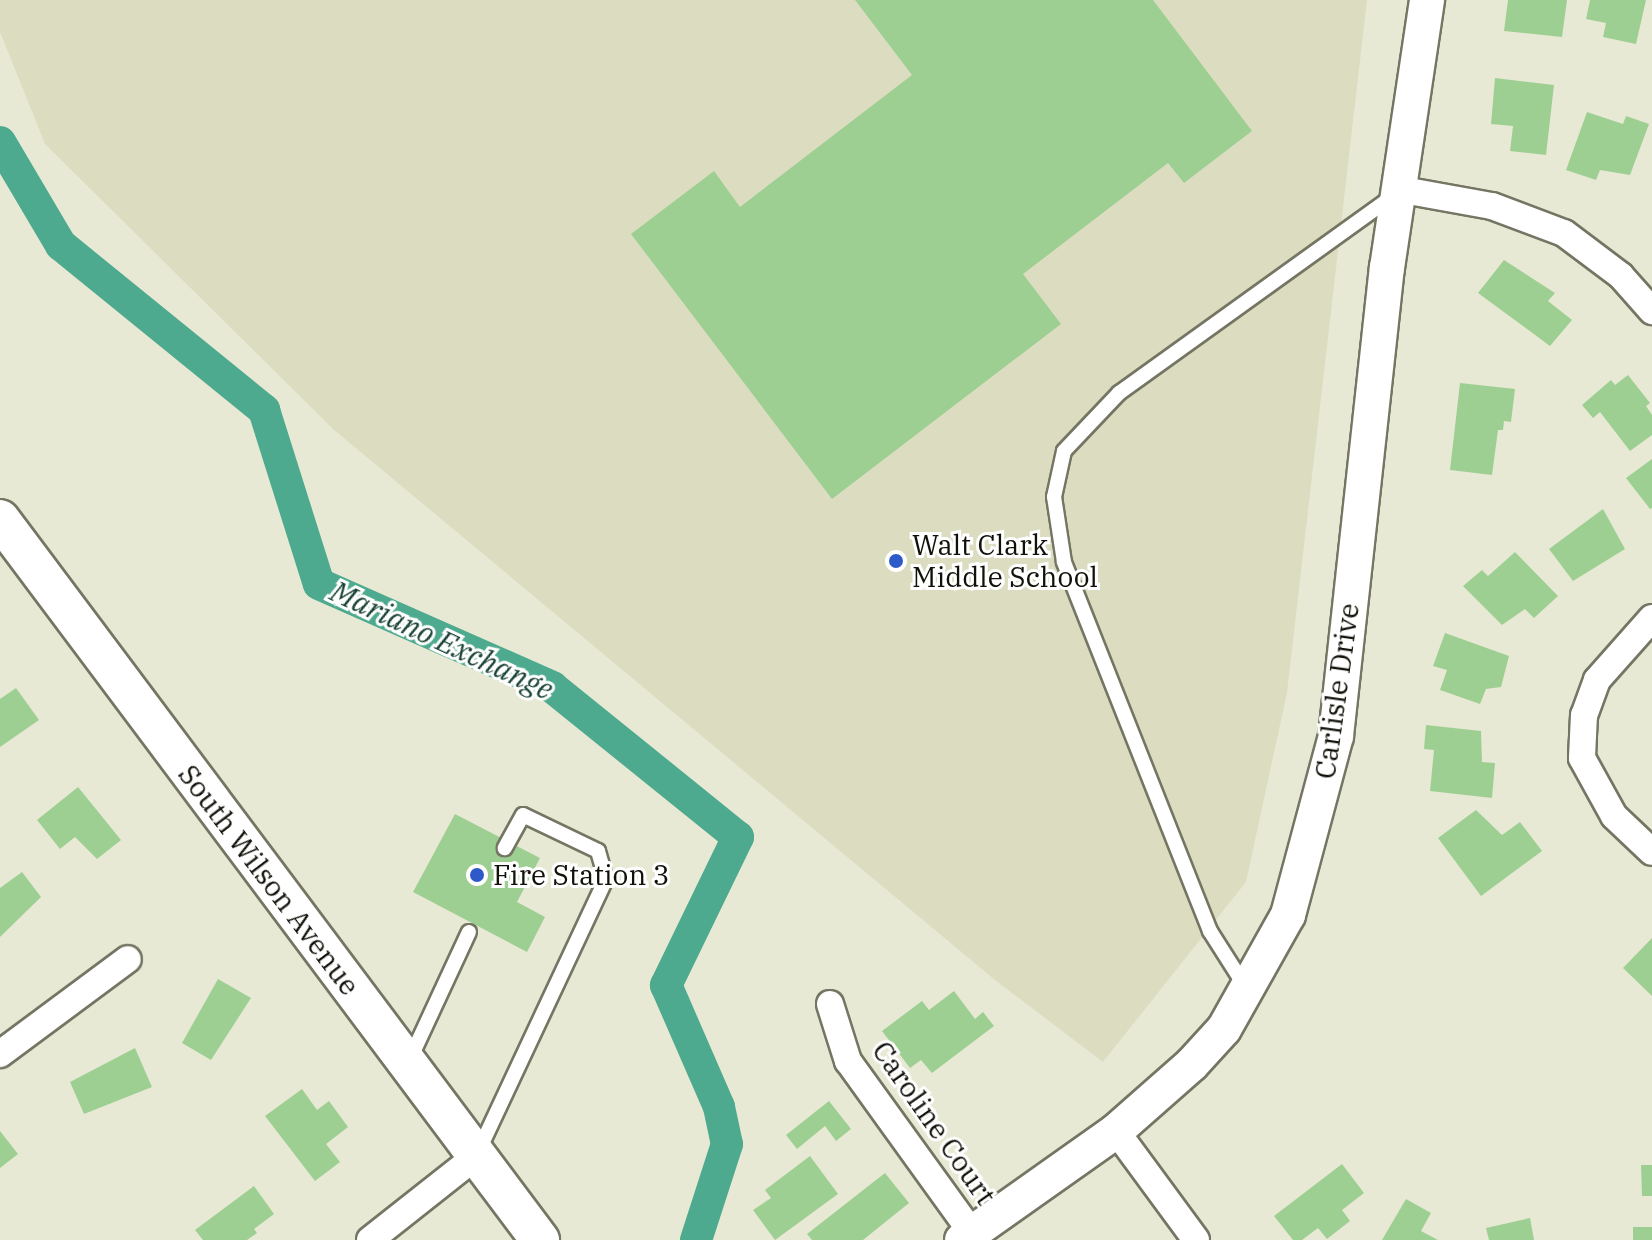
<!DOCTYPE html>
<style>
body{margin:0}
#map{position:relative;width:1652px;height:1240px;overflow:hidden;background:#e8e9d4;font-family:"IBM Plex Serif",serif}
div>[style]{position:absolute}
.built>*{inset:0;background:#dcddc0}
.canal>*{height:32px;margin:-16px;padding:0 16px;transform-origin:16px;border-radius:16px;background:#4eaa8e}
.building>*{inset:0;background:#9ecf92}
.roads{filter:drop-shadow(2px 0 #757563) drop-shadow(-2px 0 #757563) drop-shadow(0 2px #757563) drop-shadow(0 -2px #757563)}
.service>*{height:14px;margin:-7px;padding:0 7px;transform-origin:7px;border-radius:7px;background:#fff}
.minor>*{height:26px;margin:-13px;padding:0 13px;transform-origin:13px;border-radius:13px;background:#fff}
.tertiary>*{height:34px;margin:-17px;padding:0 17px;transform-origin:17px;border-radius:17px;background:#fff}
.secondary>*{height:38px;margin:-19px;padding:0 19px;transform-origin:19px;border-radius:19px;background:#fff}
.dots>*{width:22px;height:22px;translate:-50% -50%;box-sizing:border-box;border:4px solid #fff;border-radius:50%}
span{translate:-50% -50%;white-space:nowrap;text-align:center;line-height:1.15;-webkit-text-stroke:6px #fff;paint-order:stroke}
.poi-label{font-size:28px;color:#11110a}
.left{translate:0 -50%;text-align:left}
.street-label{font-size:28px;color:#11110a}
.water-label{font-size:30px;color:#184235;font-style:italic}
</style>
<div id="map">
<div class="built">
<div style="clip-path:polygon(0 0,1367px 0,1287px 693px,1246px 882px,1103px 1062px,995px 980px,333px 429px,45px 144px,0 32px)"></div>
</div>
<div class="canal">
<div style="left:0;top:142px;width:120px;rotate:59.4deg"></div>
<div style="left:61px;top:245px;width:262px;rotate:39.1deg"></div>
<div style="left:264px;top:410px;width:182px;rotate:72.5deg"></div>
<div style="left:319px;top:584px;width:255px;rotate:23.8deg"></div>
<div style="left:552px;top:687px;width:239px;rotate:38.9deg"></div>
<div style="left:738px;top:837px;width:165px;rotate:115.9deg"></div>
<div style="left:666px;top:985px;width:133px;rotate:66.5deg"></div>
<div style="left:719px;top:1107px;width:38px;rotate:78deg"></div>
<div style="left:727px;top:1144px;width:101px;rotate:107.9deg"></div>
</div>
<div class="building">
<div style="clip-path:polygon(855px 0,1153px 0,1252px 131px,1184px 183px,1168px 163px,1023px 274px,1061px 324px,832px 499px,631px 234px,714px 171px,740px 207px,912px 75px)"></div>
<div style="clip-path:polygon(1508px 0,1567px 0,1562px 37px,1504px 31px)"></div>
<div style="clip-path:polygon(1590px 0,1646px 0,1636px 44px,1603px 37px,1606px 23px,1586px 19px)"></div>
<div style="clip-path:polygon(1495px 78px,1554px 85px,1546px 155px,1510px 151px,1513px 126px,1491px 124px)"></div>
<div style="clip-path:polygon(1587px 112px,1623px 124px,1626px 116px,1649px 124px,1630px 175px,1600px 170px,1596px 180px,1566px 170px)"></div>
<div style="clip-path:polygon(1504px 260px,1555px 293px,1548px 301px,1572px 320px,1550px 346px,1478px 293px)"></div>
<div style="clip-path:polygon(1628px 375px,1650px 403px,1646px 406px,1652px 415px,1652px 435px,1630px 451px,1600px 412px,1593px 418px,1582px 405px,1611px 380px,1615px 385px)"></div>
<div style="clip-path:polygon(1460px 383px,1515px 389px,1511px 422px,1504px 421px,1503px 430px,1498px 430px,1492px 475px,1450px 470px)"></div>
<div style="clip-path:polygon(1652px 459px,1652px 508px,1650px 509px,1626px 478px)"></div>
<div style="clip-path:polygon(1603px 509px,1625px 549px,1573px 581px,1549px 549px)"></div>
<div style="clip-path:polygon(1515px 552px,1558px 596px,1534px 618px,1525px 609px,1502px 625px,1463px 586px,1482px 570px,1488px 576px)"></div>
<div style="clip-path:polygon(1445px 633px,1509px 656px,1501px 687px,1486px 689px,1480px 704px,1440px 690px,1447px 670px,1433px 666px)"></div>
<div style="clip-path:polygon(16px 688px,39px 720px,0 747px,0 699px)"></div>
<div style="clip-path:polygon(1426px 725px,1481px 731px,1482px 762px,1495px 763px,1492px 798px,1430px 791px,1434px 750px,1424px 749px)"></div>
<div style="clip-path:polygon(78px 787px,121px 840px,97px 859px,75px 837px,60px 849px,37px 820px)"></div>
<div style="clip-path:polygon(1476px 810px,1502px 835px,1520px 822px,1542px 851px,1481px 896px,1438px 838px)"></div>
<div style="clip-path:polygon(455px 814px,540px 858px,517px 902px,545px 917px,527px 952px,413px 892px)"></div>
<div style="clip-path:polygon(22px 872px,41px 897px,0 937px,0 888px)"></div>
<div style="clip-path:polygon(1652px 938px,1652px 996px,1623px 968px)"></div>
<div style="clip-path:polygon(218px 979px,251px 998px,211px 1060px,182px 1043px)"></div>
<div style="clip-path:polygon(954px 991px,975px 1019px,983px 1012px,994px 1026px,932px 1073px,921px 1060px,910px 1068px,882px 1031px,922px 1001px,929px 1010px)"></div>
<div style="clip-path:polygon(135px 1048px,152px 1087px,84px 1114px,70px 1082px)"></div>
<div style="clip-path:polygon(302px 1089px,317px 1110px,329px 1101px,348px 1127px,326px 1144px,340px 1162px,315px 1181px,265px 1116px)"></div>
<div style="clip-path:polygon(829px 1101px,851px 1129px,836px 1141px,825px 1126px,797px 1149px,786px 1135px)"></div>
<div style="clip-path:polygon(0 1131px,18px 1154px,0 1168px)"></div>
<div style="clip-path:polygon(810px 1156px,838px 1194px,775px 1240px,753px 1210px,771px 1198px,765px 1190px)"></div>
<div style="clip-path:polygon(1342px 1164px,1364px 1193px,1342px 1210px,1350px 1221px,1327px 1239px,1318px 1228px,1302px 1240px,1293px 1240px,1274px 1216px)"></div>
<div style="clip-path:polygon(1641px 1165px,1652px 1165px,1652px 1196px,1642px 1196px)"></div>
<div style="clip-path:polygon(885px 1173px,909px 1203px,863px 1240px,812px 1240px,807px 1234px)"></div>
<div style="clip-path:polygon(254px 1186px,274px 1214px,254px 1229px,257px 1233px,247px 1240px,203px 1240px,195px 1230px)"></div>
<div style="clip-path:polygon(1406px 1199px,1431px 1213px,1421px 1231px,1438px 1240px,1382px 1240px)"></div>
<div style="clip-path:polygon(1530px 1218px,1534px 1240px,1489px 1240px,1486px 1228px)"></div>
<div style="clip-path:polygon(1633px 1227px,1652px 1227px,1652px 1240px,1633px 1240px)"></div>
</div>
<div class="roads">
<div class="service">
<div style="left:1245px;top:986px;width:65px;rotate:-122.5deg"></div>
<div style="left:1210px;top:931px;width:397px;rotate:-111.6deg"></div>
<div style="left:1064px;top:562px;width:66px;rotate:-98.7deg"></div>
<div style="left:1054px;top:497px;width:47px;rotate:-77.7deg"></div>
<div style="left:1064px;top:451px;width:80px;rotate:-46.5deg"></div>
<div style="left:1119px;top:393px;width:336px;rotate:-35.7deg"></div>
<div style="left:410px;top:1059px;width:140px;rotate:-65.1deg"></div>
<div style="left:479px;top:1150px;width:299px;rotate:-64.9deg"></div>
<div style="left:606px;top:879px;width:29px;rotate:-106deg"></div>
<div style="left:598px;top:851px;width:83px;rotate:-154.4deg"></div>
<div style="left:523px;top:815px;width:38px;rotate:119deg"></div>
</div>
<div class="minor">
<div style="left:1403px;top:190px;width:90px;rotate:10.2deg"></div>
<div style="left:1492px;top:206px;width:77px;rotate:20.6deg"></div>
<div style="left:1564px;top:233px;width:71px;rotate:37deg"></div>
<div style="left:1621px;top:276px;width:47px;rotate:48.5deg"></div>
<div style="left:1652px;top:618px;width:83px;rotate:131.6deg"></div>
<div style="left:1597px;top:680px;width:37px;rotate:110deg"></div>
<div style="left:1584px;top:715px;width:43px;rotate:92.7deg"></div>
<div style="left:1582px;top:758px;width:66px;rotate:61.1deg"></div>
<div style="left:1614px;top:816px;width:52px;rotate:43.5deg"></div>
<div style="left:830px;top:1004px;width:60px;rotate:72.5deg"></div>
<div style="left:848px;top:1061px;width:212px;rotate:54.2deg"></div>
<div style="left:0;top:1054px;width:159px;rotate:-36.6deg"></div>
<div style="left:1116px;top:1131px;width:135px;rotate:53.7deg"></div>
<div style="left:370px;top:1240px;width:134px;rotate:-38.3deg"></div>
</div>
<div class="tertiary">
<div style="left:962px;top:1240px;width:189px;rotate:-35.3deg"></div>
<div style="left:1116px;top:1131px;width:101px;rotate:-41.4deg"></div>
<div style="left:1192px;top:1064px;width:47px;rotate:-47.6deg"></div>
<div style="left:1224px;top:1029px;width:131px;rotate:-60.7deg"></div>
<div style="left:1288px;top:915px;width:185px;rotate:-75deg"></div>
<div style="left:1336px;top:736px;width:471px;rotate:-83.8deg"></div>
<div style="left:1387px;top:268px;width:271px;rotate:-81.5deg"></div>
</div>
<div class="secondary">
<div style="left:0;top:519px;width:901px;rotate:53.17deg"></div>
</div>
</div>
<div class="dots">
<div style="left:896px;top:561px;background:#2e5ac9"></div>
<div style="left:477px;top:875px;background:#2e5ac9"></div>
</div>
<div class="poi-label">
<span class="left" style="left:912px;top:561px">Walt Clark<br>Middle School</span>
<span class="left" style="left:493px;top:875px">Fire Station 3</span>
</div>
<div class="street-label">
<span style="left:1337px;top:691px;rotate:-82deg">Carlisle Drive</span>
<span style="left:269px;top:880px;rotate:53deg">South Wilson Avenue</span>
<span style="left:934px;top:1123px;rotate:55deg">Caroline Court</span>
</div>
<div class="water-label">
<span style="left:442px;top:640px;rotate:25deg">Mariano Exchange</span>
</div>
</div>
